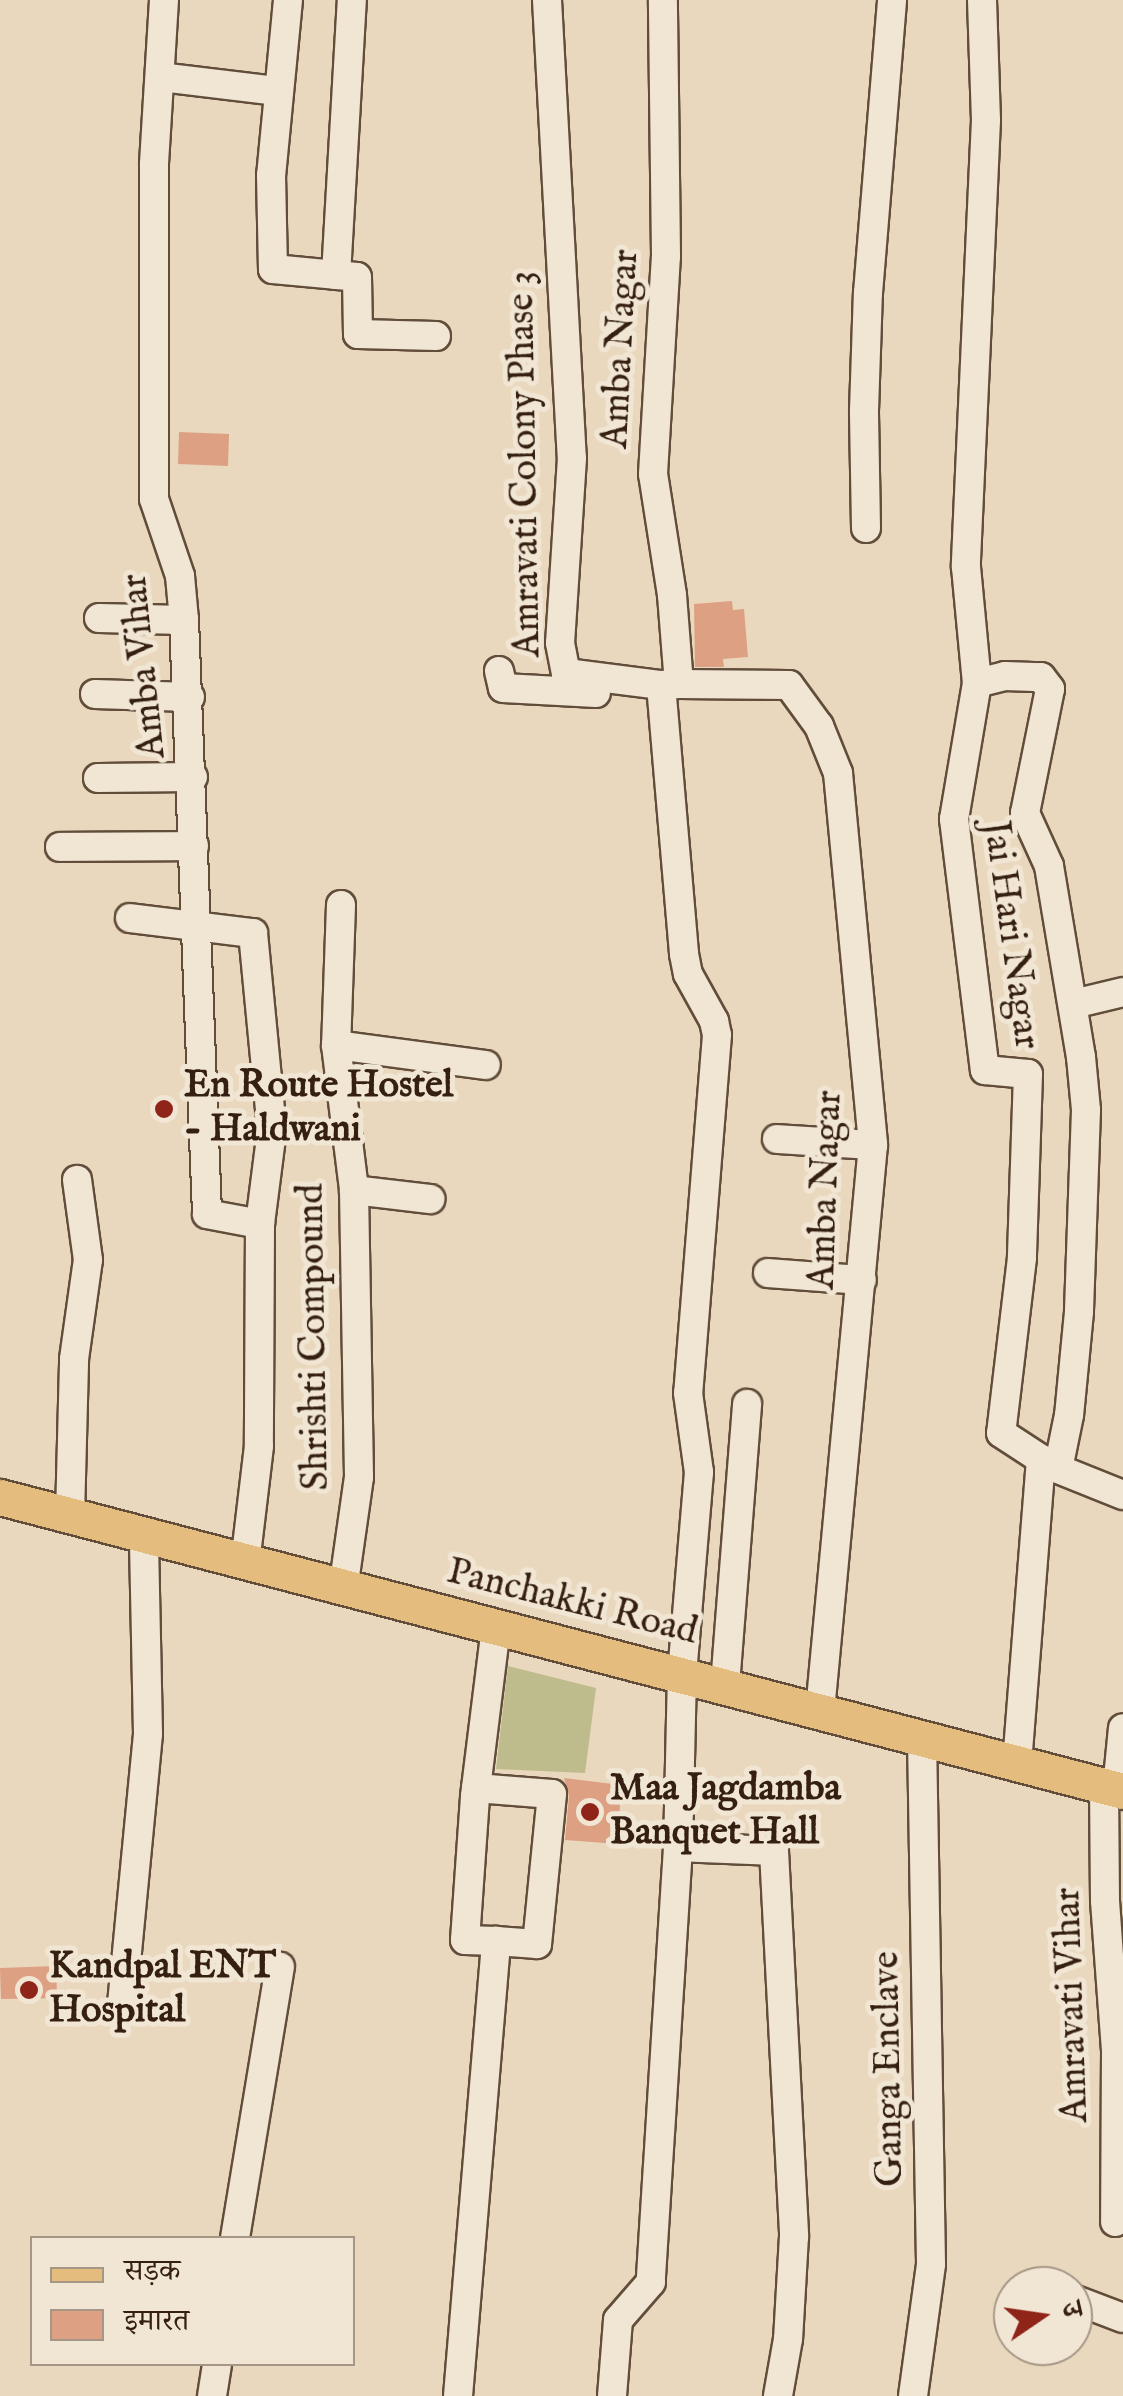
<!DOCTYPE html>
<meta charset="utf-8">
<style>
body{margin:0}
#map{position:relative;width:1123px;height:2396px;overflow:hidden;background:#e9d8bd;font-family:"IM FELL English","Noto Serif Devanagari",serif}
div>[style]{position:absolute}
.green>*{inset:0;background:#bebc8c}
.building>*{inset:0;background:#dda083}
.roads{filter:drop-shadow(2px 0 #624d3b) drop-shadow(-2px 0 #624d3b) drop-shadow(0 2px #624d3b) drop-shadow(0 -2px #624d3b)}
.minor>*{height:28px;margin:-14px;padding:0 14px;transform-origin:14px;border-radius:14px;background:#f1e6d4}
.major>*{height:35px;margin:-17.5px;padding:0 17.5px;transform-origin:17.5px;border-radius:17.5px;background:#e4bc7e}
.dots>*{width:28px;height:28px;translate:-50% -50%;box-sizing:border-box;border:5px solid #f1e6d4;border-radius:50%}
span{translate:-50% -50%;white-space:nowrap;text-align:center;line-height:1.15;-webkit-text-stroke:10px #f1e6d4;paint-order:stroke}
.street-label{font-size:38px;color:#351f10}
.poi-label{font-size:38px;color:#351f10;font-weight:700}
.left{translate:0 -50%;text-align:left}
.legend{position:absolute;left:30px;top:2236px;width:325px;height:130px;box-sizing:border-box;background:#f1e6d4;border:2px solid #a69686;margin:0;padding:12px 18px;list-style:none;font-size:30px;color:#351f10}
.legend li{display:flex;align-items:center;gap:20px;height:50px}
.legend b{width:50px;border:2px solid #a69686}
.north{position:absolute;left:993px;top:2266px;width:100px;height:100px;box-sizing:border-box;background:#f1e6d4;border:2px solid #a69686;border-radius:50%;rotate:77deg;font-size:28px;font-weight:700;line-height:40px;text-align:center;color:#351f10}
.north::after{content:'';display:block;margin:auto;width:35px;height:45px;background:#8f2418;clip-path:polygon(50% 0,100% 100%,50% 72%,0 100%)}
</style>
<div id="map">
<div class="green">
<div style="clip-path:polygon(508px 1666px,596px 1688px,585px 1773px,496px 1769px)"></div>
</div>
<div class="building">
<div style="clip-path:polygon(179px 432px,229px 434px,228px 466px,178px 464px)"></div>
<div style="clip-path:polygon(732px 601px,733px 610px,744px 609px,748px 657px,723px 659px,724px 667px,695px 667px,694px 604px)"></div>
<div style="clip-path:polygon(564px 1778px,621px 1785px,618px 1844px,565px 1840px,569px 1796px)"></div>
<div style="clip-path:polygon(56px 1966px,57px 1998px,1px 1999px,0 1968px)"></div>
</div>
<div class="roads">
<div class="minor">
<div style="left:164px;top:0;width:165px;rotate:93.5deg"></div>
<div style="left:154px;top:165px;width:334px;rotate:90deg"></div>
<div style="left:154px;top:499px;width:81px;rotate:71.3deg"></div>
<div style="left:180px;top:576px;width:44px;rotate:84.8deg"></div>
<div style="left:184px;top:620px;width:594px;rotate:87.78deg"></div>
<div style="left:207px;top:1214px;width:54px;rotate:10.7deg"></div>
<div style="left:288px;top:0;width:176px;rotate:95.5deg"></div>
<div style="left:271px;top:175px;width:94px;rotate:88.8deg"></div>
<div style="left:273px;top:269px;width:84px;rotate:5.4deg"></div>
<div style="left:357px;top:277px;width:57px;rotate:89deg"></div>
<div style="left:358px;top:334px;width:78px;rotate:1.5deg"></div>
<div style="left:547px;top:0;width:459px;rotate:86.9deg"></div>
<div style="left:572px;top:458px;width:185px;rotate:93.7deg"></div>
<div style="left:560px;top:643px;width:31px;rotate:79deg"></div>
<div style="left:566px;top:673px;width:96px;rotate:7.2deg"></div>
<div style="left:661px;top:685px;width:270px;rotate:85.1deg"></div>
<div style="left:684px;top:954px;width:20px;rotate:79deg"></div>
<div style="left:688px;top:974px;width:54px;rotate:61deg"></div>
<div style="left:714px;top:1021px;width:14px;rotate:78deg"></div>
<div style="left:717px;top:1035px;width:359px;rotate:94.6deg"></div>
<div style="left:688px;top:1393px;width:80px;rotate:82.1deg"></div>
<div style="left:699px;top:1472px;width:202px;rotate:94.8deg"></div>
<div style="left:682px;top:1673px;width:174px;rotate:91.3deg"></div>
<div style="left:678px;top:1847px;width:436px;rotate:93.6deg"></div>
<div style="left:651px;top:2282px;width:50px;rotate:131deg"></div>
<div style="left:618px;top:2320px;width:76px;rotate:94.5deg"></div>
<div style="left:982px;top:0;width:120px;rotate:88.1deg"></div>
<div style="left:986px;top:120px;width:447px;rotate:92.6deg"></div>
<div style="left:966px;top:567px;width:117px;rotate:84.6deg"></div>
<div style="left:977px;top:683px;width:138px;rotate:99.6deg"></div>
<div style="left:954px;top:819px;width:253px;rotate:83deg"></div>
<div style="left:985px;top:1070px;width:43px;rotate:5.3deg"></div>
<div style="left:1028px;top:1074px;width:184px;rotate:91.9deg"></div>
<div style="left:1022px;top:1258px;width:176px;rotate:96.8deg"></div>
<div style="left:1001px;top:1433px;width:48px;rotate:33deg"></div>
<div style="left:1041px;top:1459px;width:306px;rotate:94.5deg"></div>
<div style="left:161px;top:77px;width:116px;rotate:6.9deg"></div>
<div style="left:336px;top:275px;width:275px;rotate:-86.7deg"></div>
<div style="left:866px;top:528px;width:117px;rotate:-91deg"></div>
<div style="left:864px;top:411px;width:118px;rotate:-88.1deg"></div>
<div style="left:868px;top:293px;width:294px;rotate:-85.3deg"></div>
<div style="left:99px;top:618px;width:85px;rotate:1.3deg"></div>
<div style="left:499px;top:671px;width:17px;rotate:77deg"></div>
<div style="left:503px;top:688px;width:93px;rotate:3.1deg"></div>
<div style="left:977px;top:683px;width:29px;rotate:-14deg"></div>
<div style="left:1005px;top:676px;width:36px;rotate:2deg"></div>
<div style="left:1041px;top:677px;width:15px;rotate:53deg"></div>
<div style="left:1050px;top:689px;width:126px;rotate:101.4deg"></div>
<div style="left:1025px;top:813px;width:58px;rotate:65.6deg"></div>
<div style="left:1049px;top:866px;width:194px;rotate:80.5deg"></div>
<div style="left:1081px;top:1057px;width:53px;rotate:84.6deg"></div>
<div style="left:1086px;top:1110px;width:202px;rotate:92deg"></div>
<div style="left:1079px;top:1312px;width:103px;rotate:95.5deg"></div>
<div style="left:1069px;top:1415px;width:55px;rotate:101.5deg"></div>
<div style="left:1058px;top:1469px;width:70px;rotate:21.8deg"></div>
<div style="left:679px;top:684px;width:110px;rotate:0.5deg"></div>
<div style="left:789px;top:685px;width:51px;rotate:53.8deg"></div>
<div style="left:819px;top:726px;width:51px;rotate:68deg"></div>
<div style="left:838px;top:773px;width:374px;rotate:84.6deg"></div>
<div style="left:873px;top:1145px;width:568px;rotate:95.35deg"></div>
<div style="left:661px;top:685px;width:18px;rotate:-3deg"></div>
<div style="left:679px;top:684px;width:89px;rotate:-94.5deg"></div>
<div style="left:672px;top:595px;width:122px;rotate:-98.9deg"></div>
<div style="left:653px;top:474px;width:218px;rotate:-86.6deg"></div>
<div style="left:666px;top:256px;width:256px;rotate:-90.7deg"></div>
<div style="left:95px;top:694px;width:95px;rotate:1.8deg"></div>
<div style="left:98px;top:778px;width:95px;rotate:-0.6deg"></div>
<div style="left:60px;top:847px;width:134px;rotate:-0.4deg"></div>
<div style="left:341px;top:905px;width:140px;rotate:92deg"></div>
<div style="left:336px;top:1045px;width:146px;rotate:82.9deg"></div>
<div style="left:354px;top:1190px;width:287px;rotate:89deg"></div>
<div style="left:359px;top:1477px;width:114px;rotate:98.1deg"></div>
<div style="left:130px;top:918px;width:124px;rotate:7deg"></div>
<div style="left:253px;top:933px;width:198px;rotate:84.5deg"></div>
<div style="left:272px;top:1130px;width:95px;rotate:97.3deg"></div>
<div style="left:260px;top:1224px;width:222px;rotate:90.3deg"></div>
<div style="left:259px;top:1446px;width:119px;rotate:96.8deg"></div>
<div style="left:1073px;top:1004px;width:51px;rotate:-13.5deg"></div>
<div style="left:336px;top:1045px;width:151px;rotate:7.6deg"></div>
<div style="left:777px;top:1139px;width:96px;rotate:3.6deg"></div>
<div style="left:354px;top:1190px;width:77px;rotate:6.8deg"></div>
<div style="left:768px;top:1273px;width:94px;rotate:4.3deg"></div>
<div style="left:70px;top:1516px;width:157px;rotate:-88.5deg"></div>
<div style="left:74px;top:1359px;width:100px;rotate:-82deg"></div>
<div style="left:88px;top:1260px;width:81px;rotate:-97.8deg"></div>
<div style="left:725px;top:1685px;width:282px;rotate:-85.5deg"></div>
<div style="left:1104px;top:1786px;width:115px;rotate:89.5deg"></div>
<div style="left:1105px;top:1901px;width:150px;rotate:85.8deg"></div>
<div style="left:1116px;top:2051px;width:171px;rotate:90.3deg"></div>
<div style="left:476px;top:1788px;width:76px;rotate:4.5deg"></div>
<div style="left:552px;top:1794px;width:151px;rotate:95.7deg"></div>
<div style="left:537px;top:1944px;width:41px;rotate:-175.8deg"></div>
<div style="left:1117px;top:1789px;width:61px;rotate:-84.4deg"></div>
<div style="left:678px;top:1847px;width:96px;rotate:2.4deg"></div>
<div style="left:774px;top:1851px;width:386px;rotate:87deg"></div>
<div style="left:794px;top:2236px;width:103px;rotate:93.3deg"></div>
<div style="left:788px;top:2339px;width:58px;rotate:100deg"></div>
<div style="left:122px;top:2004px;width:271px;rotate:-84.5deg"></div>
<div style="left:148px;top:1734px;width:198px;rotate:-91.2deg"></div>
<div style="left:235px;top:2238px;width:275px;rotate:-80.6deg"></div>
<div style="left:1073px;top:2299px;width:53px;rotate:20.8deg"></div>
<div style="left:212px;top:2396px;width:32px;rotate:-81deg"></div>
<div style="left:458px;top:2396px;width:457px;rotate:-85.2deg"></div>
<div style="left:496px;top:1941px;width:31px;rotate:-178deg"></div>
<div style="left:465px;top:1940px;width:144px;rotate:-86deg"></div>
<div style="left:475px;top:1796px;width:169px;rotate:-82.9deg"></div>
<div style="left:913px;top:2396px;width:133px;rotate:-82.2deg"></div>
<div style="left:931px;top:2264px;width:525px;rotate:-90.98deg"></div>
</div>
<div class="major">
<div style="left:0;top:1497px;width:1161px;rotate:14.67deg"></div>
</div>
</div>
<div class="dots">
<div style="left:164px;top:1109px;background:#8f2418"></div>
<div style="left:590px;top:1812px;background:#8f2418"></div>
<div style="left:29px;top:1990px;background:#8f2418"></div>
</div>
<div class="street-label">
<span style="left:622px;top:349px;rotate:-87deg">Amba Nagar</span>
<span style="left:526px;top:464px;rotate:-91deg">Amravati Colony Phase 3</span>
<span style="left:145px;top:666px;rotate:-96deg">Amba Vihar</span>
<span style="left:1010px;top:935px;rotate:82deg">Jai Hari Nagar</span>
<span style="left:827px;top:1190px;rotate:-88deg">Amba Nagar</span>
<span style="left:315px;top:1337px;rotate:-91deg">Shrishti Compound</span>
<span style="left:572px;top:1603px;rotate:14deg">Panchakki Road</span>
<span style="left:1073px;top:2005px;rotate:-92deg">Amravati Vihar</span>
<span style="left:890px;top:2069px;rotate:-91deg">Ganga Enclave</span>
</div>
<div class="poi-label">
<span class="left" style="left:184px;top:1109px">En Route Hostel<br>- Haldwani</span>
<span class="left" style="left:610px;top:1812px">Maa Jagdamba<br>Banquet Hall</span>
<span class="left" style="left:49px;top:1990px">Kandpal ENT<br>Hospital</span>
</div>
<ul class="legend">
<li><b style="height:12px;background:#e4bc7e"></b>सड़क</li>
<li><b style="height:28px;background:#dda083"></b>इमारत</li>
</ul>
<div class="north">उ</div>
</div>
